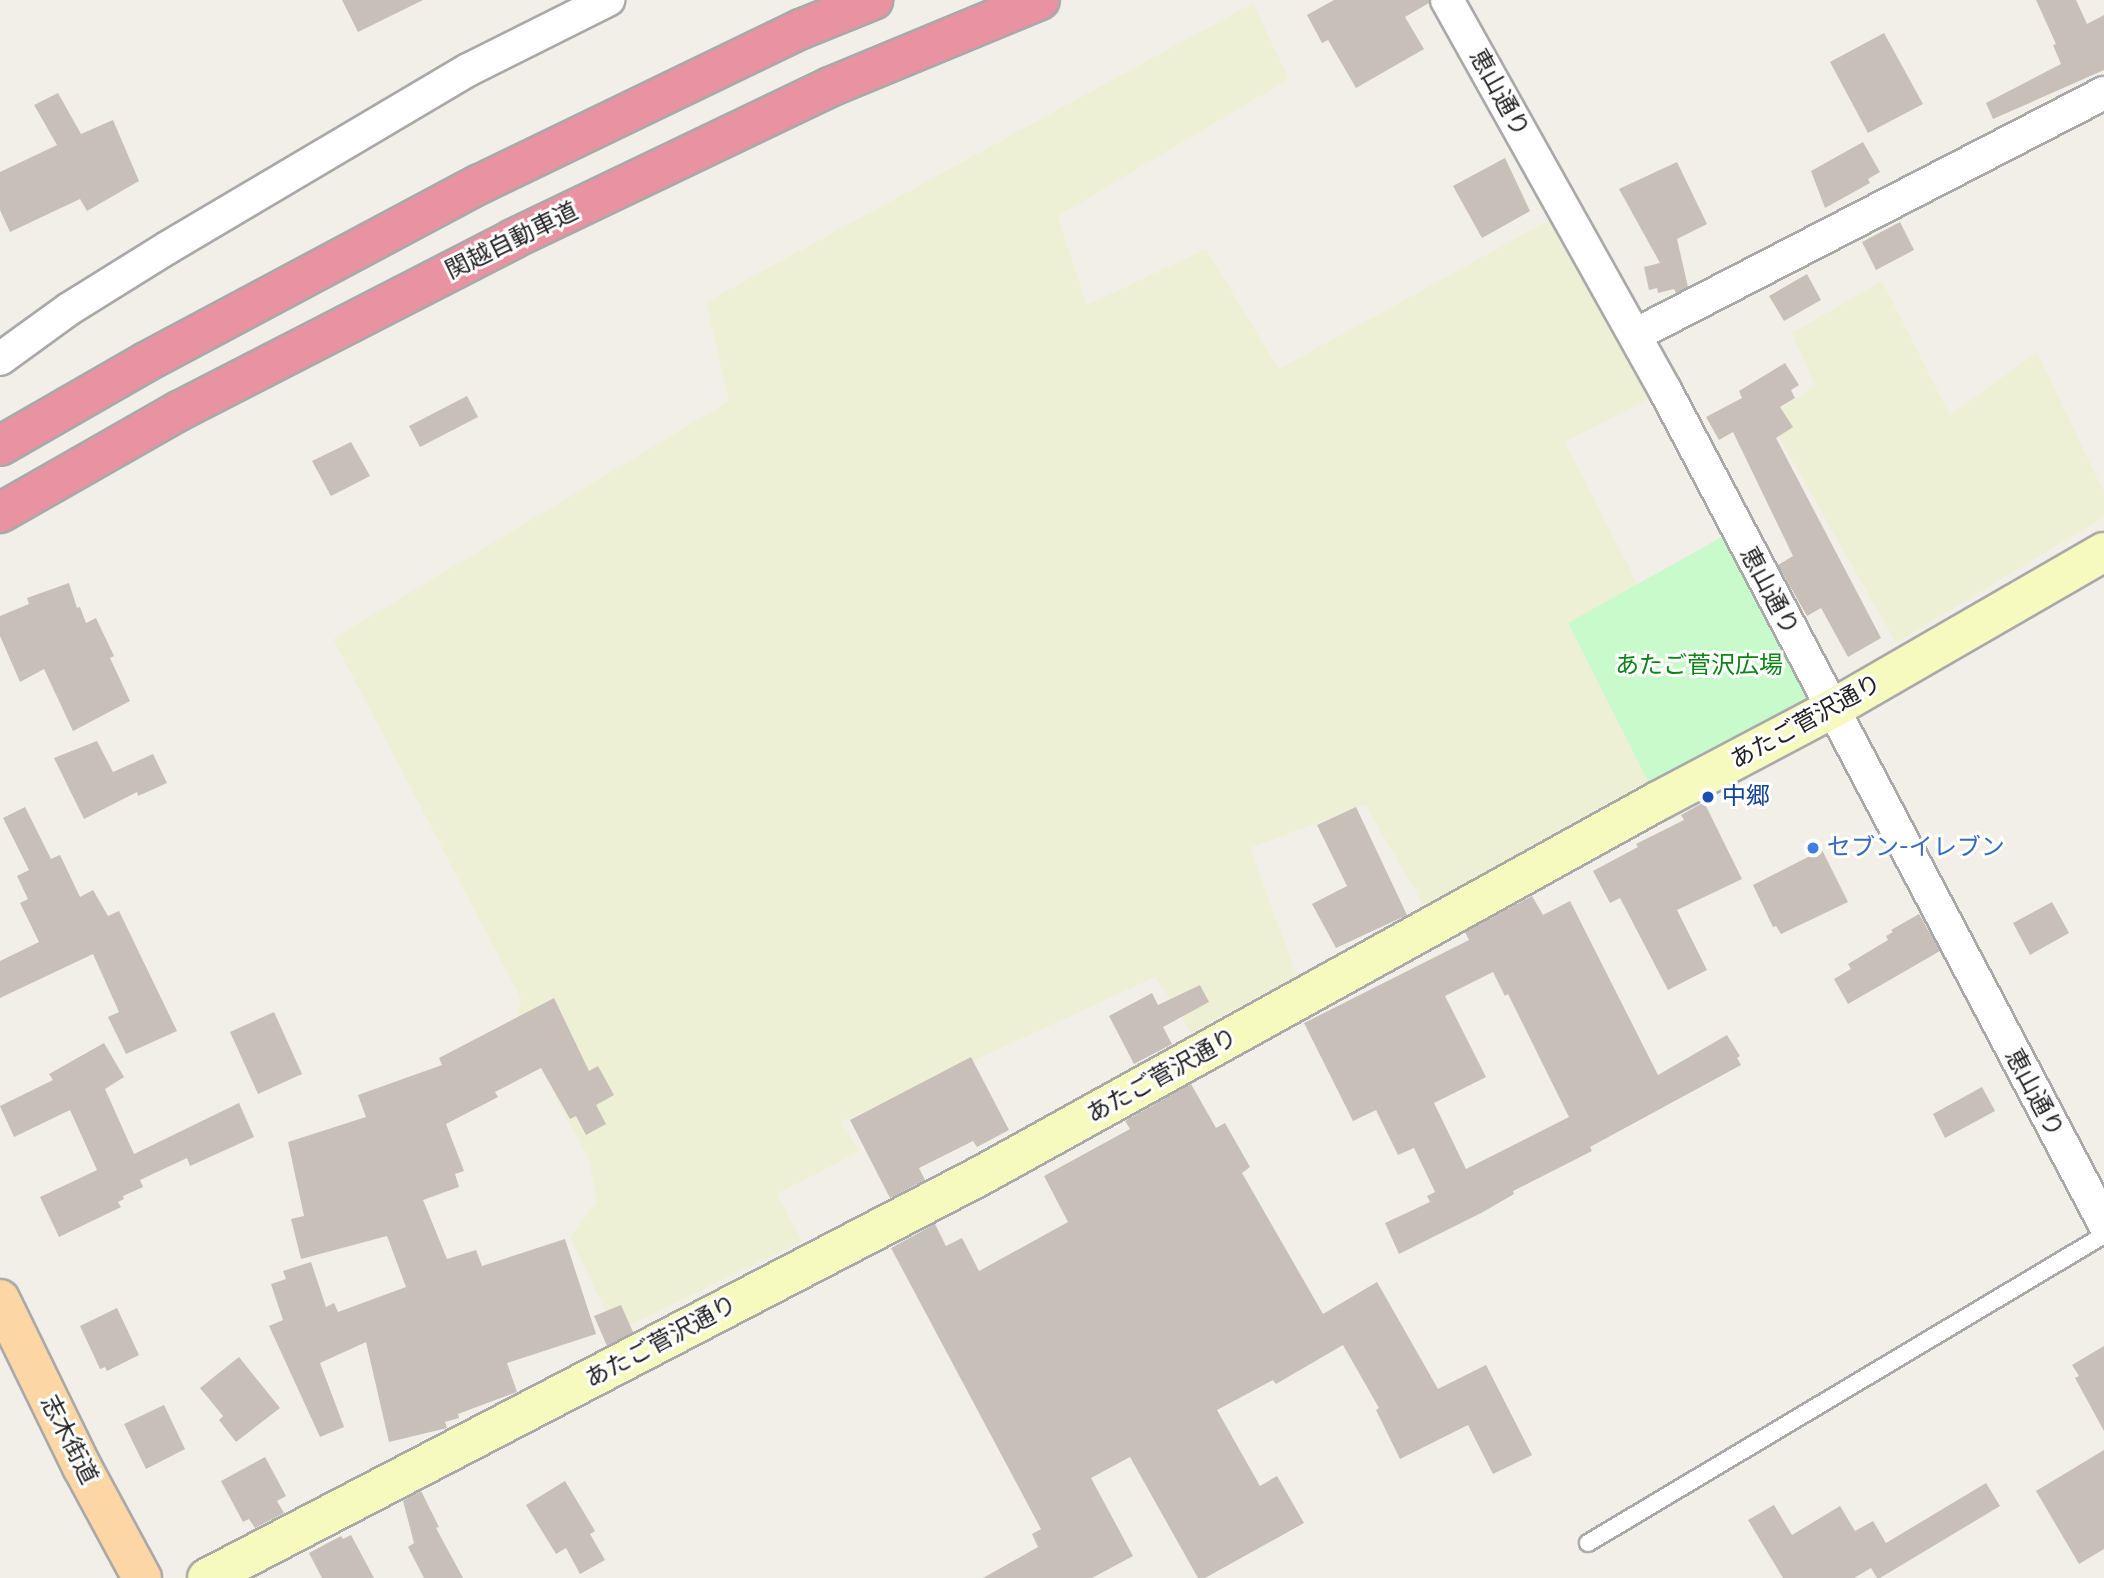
<!DOCTYPE html>
<meta charset="utf-8">
<style>
body{margin:0}
#map{position:relative;width:2104px;height:1578px;overflow:hidden;background:#f2efe9;font-family:"Fira Sans","Noto Sans JP",sans-serif}
div>[style]{position:absolute}
.farmland>*{inset:0;background:#eef0d5}
.park>*{inset:0;background:#c8facc}
.building>*{inset:0;background:#c7bfb8}
.roads{filter:drop-shadow(2px 0 #a9a9a9) drop-shadow(-2px 0 #a9a9a9) drop-shadow(0 2px #a9a9a9) drop-shadow(0 -2px #a9a9a9)}
.lane>*{height:16px;margin:-8px;padding:0 8px;transform-origin:8px;border-radius:8px;background:#fff}
.street>*{height:32px;margin:-16px;padding:0 16px;transform-origin:16px;border-radius:16px;background:#fff}
.secondary>*{height:38px;margin:-19px;padding:0 19px;transform-origin:19px;border-radius:19px;background:#f7fabf}
.primary>*{height:38px;margin:-19px;padding:0 19px;transform-origin:19px;border-radius:19px;background:#fcd6a4}
.highway>*{height:38px;margin:-19px;padding:0 19px;transform-origin:19px;border-radius:19px;background:#e892a2}
.dots>*{width:19px;height:19px;translate:-50% -50%;box-sizing:border-box;border:4px solid #fff;border-radius:50%}
span{translate:-50% -50%;white-space:nowrap;text-align:center;line-height:1.15;-webkit-text-stroke:6px #fff;paint-order:stroke}
.street-label{font-size:24px;color:#222}
.park-label{font-size:24px;color:#0c8416}
.transit-label{font-size:24px;color:#164399}
.left{translate:0 -50%;text-align:left}
.shop-label{font-size:24px;color:#366cbe}
</style>
<div id="map">
<div class="farmland">
<div style="clip-path:polygon(1253px 3px,1289px 79px,1058px 216px,1087px 305px,1206px 249px,1279px 369px,1564px 212px,1665px 390px,1565px 442px,1638px 585px,1569px 623px,1658px 801px,1436px 926px,1365px 805px,1250px 848px,1297px 976px,1192px 1033px,1155px 977px,841px 1122px,860px 1151px,777px 1194px,802px 1241px,616px 1332px,570px 1237px,597px 1201px,588px 1157px,552px 1091px,517px 1012px,521px 999px,333px 639px,729px 401px,706px 302px)"></div>
<div style="clip-path:polygon(1882px 281px,1950px 415px,2037px 352px,2104px 492px,2104px 517px,1896px 643px,1768px 418px,1815px 385px,1792px 333px)"></div>
</div>
<div class="park">
<div style="clip-path:polygon(1736px 529px,1832px 709px,1658px 801px,1568px 623px)"></div>
</div>
<div class="building">
<div style="clip-path:polygon(342px 0,423px 0,358px 32px)"></div>
<div style="clip-path:polygon(1334px 0,1429px 0,1429px 3px,1405px 17px,1424px 49px,1356px 88px,1328px 40px,1322px 43px,1307px 15px)"></div>
<div style="clip-path:polygon(2036px 0,2076px 0,2087px 24px,2104px 15px,2104px 70px,1993px 119px,1986px 103px,2061px 64px,2053px 45px,2056px 44px)"></div>
<div style="clip-path:polygon(1884px 33px,1923px 104px,1868px 133px,1830px 62px)"></div>
<div style="clip-path:polygon(58px 93px,81px 134px,113px 120px,139px 181px,87px 211px,80px 199px,10px 232px,0 210px,0 172px,57px 145px,34px 105px)"></div>
<div style="clip-path:polygon(1863px 142px,1880px 172px,1868px 179px,1870px 183px,1825px 208px,1811px 171px)"></div>
<div style="clip-path:polygon(1505px 158px,1530px 211px,1482px 238px,1453px 186px)"></div>
<div style="clip-path:polygon(1677px 162px,1707px 224px,1677px 239px,1688px 287px,1676px 293px,1674px 289px,1658px 293px,1657px 288px,1649px 290px,1644px 267px,1660px 263px,1619px 189px)"></div>
<div style="clip-path:polygon(1900px 222px,1914px 250px,1876px 270px,1862px 242px)"></div>
<div style="clip-path:polygon(1807px 274px,1821px 300px,1784px 321px,1769px 296px)"></div>
<div style="clip-path:polygon(1785px 363px,1799px 385px,1791px 390px,1795px 398px,1780px 407px,1793px 427px,1776px 438px,1881px 638px,1848px 657px,1821px 608px,1807px 616px,1778px 565px,1793px 556px,1733px 432px,1719px 440px,1706px 417px,1742px 398px,1739px 391px)"></div>
<div style="clip-path:polygon(467px 396px,478px 417px,420px 447px,409px 426px)"></div>
<div style="clip-path:polygon(351px 442px,370px 476px,331px 496px,312px 461px)"></div>
<div style="clip-path:polygon(69px 583px,77px 608px,80px 607px,86px 623px,96px 618px,114px 656px,110px 658px,130px 701px,73px 731px,44px 669px,20px 682px,0 636px,0 616px,29px 604px,27px 598px)"></div>
<div style="clip-path:polygon(97px 741px,113px 772px,153px 754px,167px 783px,138px 796px,137px 792px,84px 819px,54px 758px)"></div>
<div style="clip-path:polygon(1704px 802px,1742px 879px,1677px 910px,1707px 970px,1668px 990px,1620px 898px,1610px 903px,1593px 871px,1638px 847px,1636px 844px,1684px 820px,1681px 815px)"></div>
<div style="clip-path:polygon(25px 807px,51px 859px,60px 855px,80px 897px,93px 890px,108px 916px,119px 911px,177px 1031px,126px 1054px,108px 1017px,119px 1012px,93px 954px,0 998px,0 961px,39px 942px,20px 903px,28px 899px,17px 876px,29px 870px,3px 818px)"></div>
<div style="clip-path:polygon(1356px 807px,1407px 915px,1336px 948px,1312px 904px,1347px 886px,1317px 825px)"></div>
<div style="clip-path:polygon(1822px 850px,1848px 902px,1781px 934px,1776px 926px,1773px 927px,1753px 885px)"></div>
<div style="clip-path:polygon(evenodd,1532px 896px,1543px 915px,1570px 901px,1658px 1075px,1727px 1035px,1740px 1056px,1737px 1058px,1741px 1065px,1590px 1147px,1592px 1151px,1513px 1191px,1514px 1194px,1483px 1212px,1399px 1254px,1385px 1223px,1430px 1202px,1427px 1196px,1435px 1192px,1414px 1148px,1398px 1155px,1376px 1110px,1353px 1121px,1304px 1023px,1469px 940px,1465px 932px,1532px 896px,1493px 972px,1505px 996px,1508px 994px,1569px 1117px,1466px 1169px,1434px 1103px,1486px 1077px,1445px 996px,1493px 972px)"></div>
<div style="clip-path:polygon(2052px 902px,2069px 933px,2030px 955px,2013px 923px)"></div>
<div style="clip-path:polygon(1919px 914px,1940px 951px,1848px 1004px,1834px 979px,1851px 969px,1848px 964px,1888px 940px,1886px 936px,1893px 932px,1891px 930px)"></div>
<div style="clip-path:polygon(1200px 985px,1209px 1002px,1163px 1027px,1172px 1044px,1134px 1064px,1109px 1016px,1152px 993px,1158px 1005px)"></div>
<div style="clip-path:polygon(554px 998px,589px 1071px,598px 1066px,614px 1095px,596px 1105px,606px 1124px,586px 1135px,576px 1116px,570px 1119px,541px 1068px,495px 1092px,498px 1097px,446px 1124px,464px 1171px,455px 1174px,459px 1187px,423px 1200px,447px 1259px,476px 1250px,482px 1266px,565px 1239px,596px 1334px,507px 1363px,517px 1392px,458px 1414px,459px 1418px,445px 1422px,447px 1428px,389px 1442px,366px 1342px,320px 1363px,344px 1427px,320px 1437px,269px 1326px,283px 1320px,271px 1284px,286px 1279px,283px 1271px,311px 1262px,326px 1307px,334px 1303px,338px 1312px,406px 1287px,387px 1236px,301px 1259px,291px 1219px,304px 1216px,288px 1142px,366px 1117px,358px 1095px,442px 1065px,439px 1058px)"></div>
<div style="clip-path:polygon(274px 1012px,302px 1074px,258px 1094px,230px 1032px)"></div>
<div style="clip-path:polygon(104px 1043px,124px 1077px,105px 1089px,134px 1154px,239px 1103px,254px 1137px,190px 1166px,187px 1158px,140px 1180px,143px 1187px,123px 1196px,124px 1199px,118px 1202px,121px 1207px,59px 1237px,40px 1197px,97px 1170px,70px 1110px,14px 1137px,0 1106px,53px 1080px,49px 1074px)"></div>
<div style="clip-path:polygon(971px 1057px,1009px 1130px,977px 1147px,973px 1141px,919px 1168px,925px 1180px,890px 1198px,850px 1120px)"></div>
<div style="clip-path:polygon(1191px 1084px,1216px 1128px,1225px 1123px,1250px 1167px,1242px 1173px,1323px 1314px,1377px 1282px,1438px 1389px,1486px 1365px,1532px 1455px,1493px 1474px,1468px 1425px,1400px 1459px,1376px 1410px,1379px 1408px,1343px 1345px,1276px 1384px,1273px 1380px,1217px 1410px,1260px 1486px,1277px 1476px,1304px 1523px,1205px 1578px,1198px 1578px,1130px 1457px,1091px 1478px,1133px 1556px,1092px 1578px,983px 1578px,1038px 1547px,1032px 1534px,1041px 1529px,891px 1248px,935px 1224px,946px 1246px,962px 1238px,979px 1271px,1068px 1222px,1044px 1176px,1130px 1129px,1125px 1121px)"></div>
<div style="clip-path:polygon(1982px 1087px,1995px 1111px,1945px 1138px,1933px 1114px)"></div>
<div style="clip-path:polygon(621px 1305px,633px 1332px,607px 1346px,594px 1316px)"></div>
<div style="clip-path:polygon(117px 1308px,139px 1355px,107px 1371px,105px 1367px,100px 1369px,80px 1326px)"></div>
<div style="clip-path:polygon(2104px 1346px,2104px 1431px,2075px 1378px,2079px 1376px,2072px 1365px)"></div>
<div style="clip-path:polygon(239px 1357px,280px 1408px,236px 1442px,219px 1420px,223px 1416px,200px 1388px)"></div>
<div style="clip-path:polygon(164px 1405px,185px 1449px,146px 1469px,124px 1424px)"></div>
<div style="clip-path:polygon(2104px 1450px,2104px 1549px,2079px 1564px,2036px 1491px)"></div>
<div style="clip-path:polygon(265px 1457px,286px 1496px,277px 1501px,284px 1513px,255px 1528px,249px 1519px,243px 1522px,221px 1481px)"></div>
<div style="clip-path:polygon(565px 1481px,595px 1531px,590px 1534px,605px 1560px,580px 1574px,566px 1548px,556px 1554px,526px 1505px)"></div>
<div style="clip-path:polygon(1986px 1483px,2000px 1506px,1880px 1578px,1877px 1578px,1871px 1568px,1854px 1578px,1783px 1578px,1748px 1520px,1774px 1505px,1792px 1535px,1840px 1506px,1855px 1531px,1873px 1521px,1886px 1543px)"></div>
<div style="clip-path:polygon(421px 1491px,439px 1527px,436px 1528px,463px 1578px,424px 1578px,408px 1547px,414px 1543px,403px 1501px)"></div>
<div style="clip-path:polygon(351px 1535px,374px 1578px,322px 1578px,309px 1553px,341px 1536px,343px 1539px)"></div>
</div>
<div class="roads">
<div class="lane">
<div style="left:1588px;top:1543px;width:601px;rotate:-30.83deg"></div>
</div>
<div class="street">
<div style="left:1447px;top:0;width:447px;rotate:60.8deg"></div>
<div style="left:1665px;top:390px;width:942px;rotate:62.21deg"></div>
<div style="left:1635px;top:335px;width:528px;rotate:-27.29deg"></div>
<div style="left:0;top:359px;width:85px;rotate:-35.9deg"></div>
<div style="left:69px;top:309px;width:115px;rotate:-31.9deg"></div>
<div style="left:167px;top:248px;width:350px;rotate:-30.6deg"></div>
<div style="left:468px;top:70px;width:157px;rotate:-26.6deg"></div>
</div>
<div class="secondary">
<div style="left:207px;top:1578px;width:871px;rotate:-27.48deg"></div>
<div style="left:980px;top:1176px;width:775px;rotate:-28.95deg"></div>
<div style="left:1658px;top:801px;width:197px;rotate:-27.9deg"></div>
<div style="left:1832px;top:709px;width:314px;rotate:-30deg"></div>
</div>
<div class="primary">
<div style="left:0;top:1299px;width:187px;rotate:64deg"></div>
<div style="left:82px;top:1467px;width:126px;rotate:61.6deg"></div>
</div>
<div class="highway">
<div style="left:0;top:446px;width:168px;rotate:-29.9deg"></div>
<div style="left:146px;top:362px;width:378px;rotate:-28.1deg"></div>
<div style="left:480px;top:184px;width:356px;rotate:-25.8deg"></div>
<div style="left:801px;top:29px;width:78px;rotate:-21.9deg"></div>
<div style="left:0;top:513px;width:206px;rotate:-29.7deg"></div>
<div style="left:179px;top:411px;width:376px;rotate:-27.2deg"></div>
<div style="left:513px;top:239px;width:352px;rotate:-25.6deg"></div>
<div style="left:830px;top:87px;width:227px;rotate:-22.5deg"></div>
</div>
</div>
<div class="dots">
<div style="left:1708px;top:797px;background:#1a4fb4"></div>
<div style="left:1813px;top:848px;background:#3f7fe0"></div>
</div>
<div class="street-label">
<span style="left:1499px;top:93px;rotate:61deg">恵山通り</span>
<span style="left:512px;top:241px;rotate:-26deg">関越自動車道</span>
<span style="left:1769px;top:591px;rotate:62deg">恵山通り</span>
<span style="left:1806px;top:722px;rotate:-29deg">あたご菅沢通り</span>
<span style="left:1162px;top:1076px;rotate:-29deg">あたご菅沢通り</span>
<span style="left:2034px;top:1093px;rotate:62deg">恵山通り</span>
<span style="left:661px;top:1342px;rotate:-28deg">あたご菅沢通り</span>
<span style="left:69px;top:1440px;rotate:63deg">志木街道</span>
</div>
<div class="park-label">
<span style="left:1699px;top:666px">あたご菅沢広場</span>
</div>
<div class="transit-label">
<span class="left" style="left:1722px;top:797px">中郷</span>
</div>
<div class="shop-label">
<span class="left" style="left:1827px;top:848px">セブン-イレブン</span>
</div>
</div>
